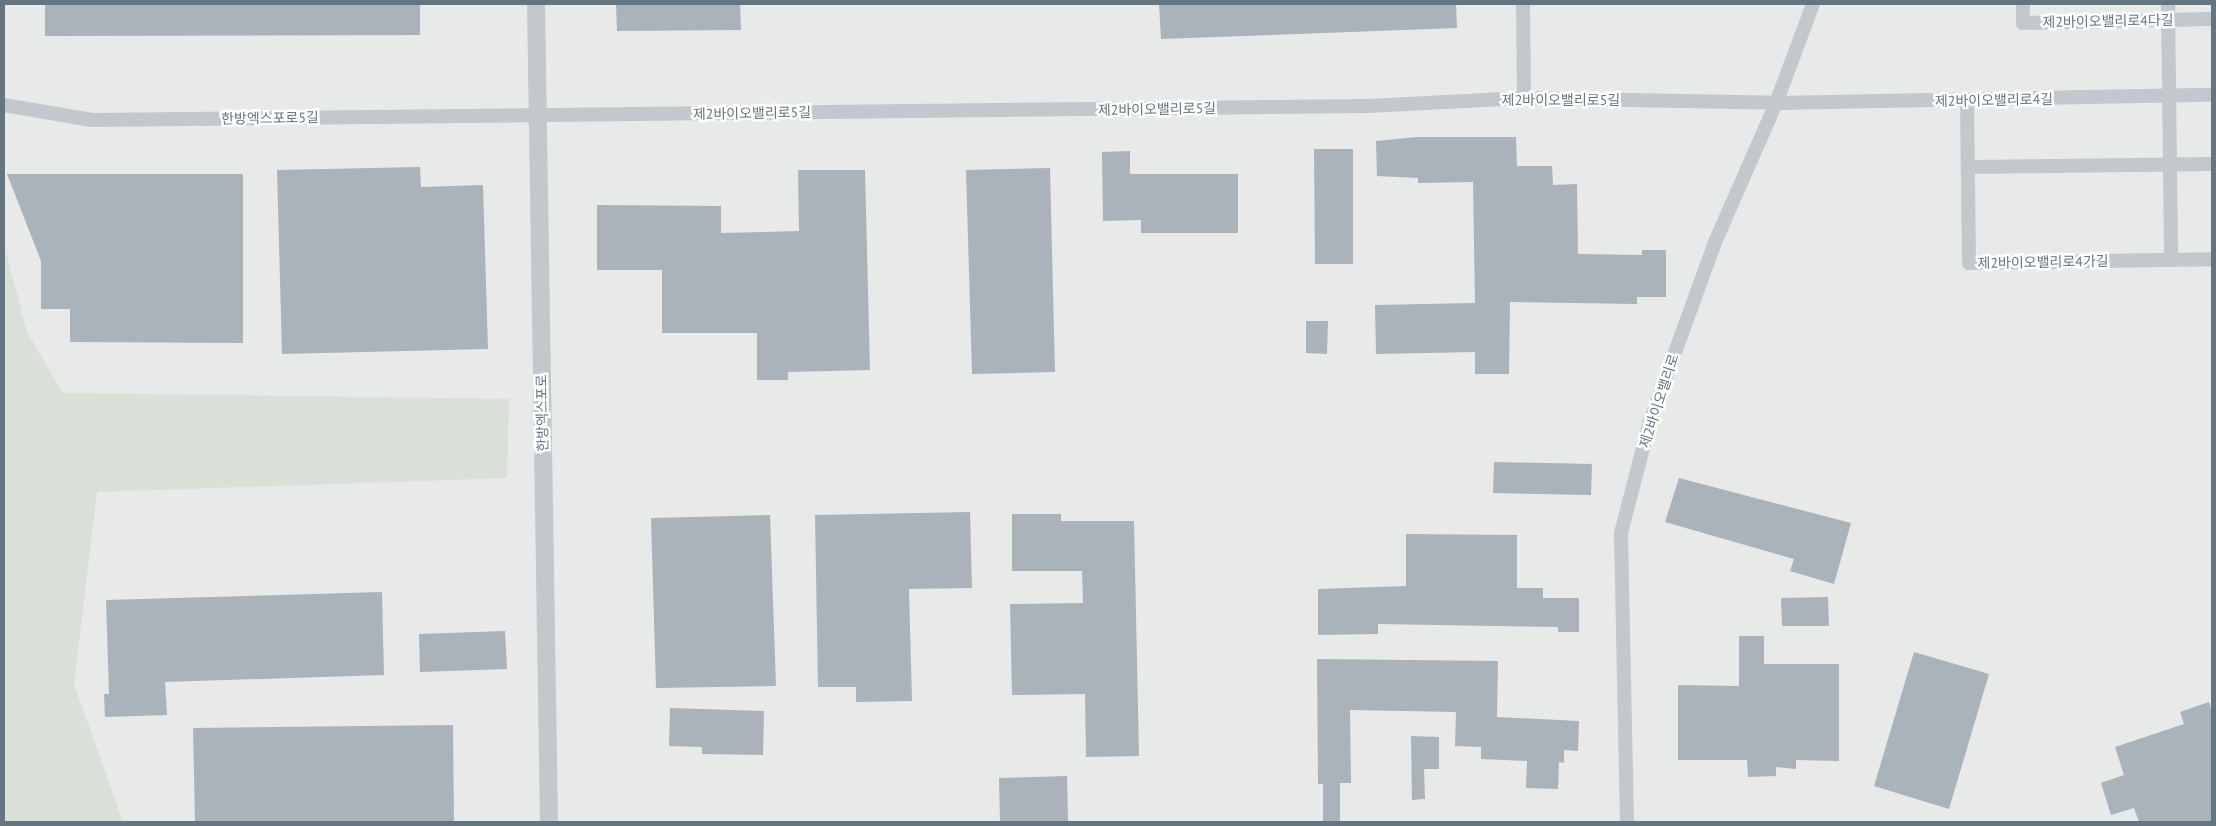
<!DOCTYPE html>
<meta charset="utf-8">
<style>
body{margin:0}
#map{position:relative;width:2216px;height:826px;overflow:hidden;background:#fafaf8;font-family:"PT Sans","Noto Sans KR",sans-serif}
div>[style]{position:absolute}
.built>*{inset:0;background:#e8e9e9}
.green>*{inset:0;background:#dadfd7}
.building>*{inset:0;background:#aab3b9}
.minor>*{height:14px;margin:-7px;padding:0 7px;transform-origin:7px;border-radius:7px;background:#c3c8cc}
.tertiary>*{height:18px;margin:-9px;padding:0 9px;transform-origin:9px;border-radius:9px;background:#c3c8cc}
span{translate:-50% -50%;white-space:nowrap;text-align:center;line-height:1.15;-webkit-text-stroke:5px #fff;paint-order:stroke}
.street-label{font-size:14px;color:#657683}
.frame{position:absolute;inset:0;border:5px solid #657683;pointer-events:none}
</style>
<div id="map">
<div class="built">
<div style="clip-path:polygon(4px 4px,2212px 4px,2212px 822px,4px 822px)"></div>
</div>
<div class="green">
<div style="clip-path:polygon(4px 245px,27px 332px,63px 393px,509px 399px,507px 478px,97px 492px,74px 684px,123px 822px,4px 822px)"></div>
</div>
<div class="building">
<div style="clip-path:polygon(45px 4px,420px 4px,420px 35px,45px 36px)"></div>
<div style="clip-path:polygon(616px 4px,740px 4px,741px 30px,617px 31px)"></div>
<div style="clip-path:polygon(1159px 4px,1456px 4px,1457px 28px,1161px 39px)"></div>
<div style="clip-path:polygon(1417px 137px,1516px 137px,1517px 166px,1552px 166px,1553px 185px,1577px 184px,1578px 254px,1642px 255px,1642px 250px,1666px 250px,1666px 297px,1637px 297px,1637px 304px,1510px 302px,1509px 374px,1475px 374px,1475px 352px,1376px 354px,1375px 305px,1475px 303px,1473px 182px,1418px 183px,1418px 178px,1377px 176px,1376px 141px)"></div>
<div style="clip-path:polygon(1314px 149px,1353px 149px,1353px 264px,1315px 264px)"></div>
<div style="clip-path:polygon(1130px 151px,1130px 174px,1238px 174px,1238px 233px,1141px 233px,1141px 220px,1103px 221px,1102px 152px)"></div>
<div style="clip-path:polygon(420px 167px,421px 187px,483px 185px,488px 349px,282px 354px,277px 170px)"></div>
<div style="clip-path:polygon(1050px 168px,1055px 372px,972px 374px,966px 170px)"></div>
<div style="clip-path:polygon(798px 170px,865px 170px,870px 370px,788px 372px,788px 380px,757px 380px,757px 333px,662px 333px,662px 270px,597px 270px,597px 205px,721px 206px,721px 233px,799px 231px)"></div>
<div style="clip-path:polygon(7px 174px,243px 174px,243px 343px,70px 342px,70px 309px,41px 309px,41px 261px)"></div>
<div style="clip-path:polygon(1306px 321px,1328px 321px,1327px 354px,1306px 353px)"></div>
<div style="clip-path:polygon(1494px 462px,1592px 464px,1591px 495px,1493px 493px)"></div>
<div style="clip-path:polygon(1679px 478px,1851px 523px,1834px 584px,1790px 571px,1794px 559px,1665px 522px)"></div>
<div style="clip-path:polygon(970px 512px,972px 588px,909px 589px,912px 701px,856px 702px,856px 687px,818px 687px,815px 515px)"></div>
<div style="clip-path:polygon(1012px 514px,1061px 514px,1061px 521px,1134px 521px,1139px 756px,1086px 757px,1085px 694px,1012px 695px,1010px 604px,1083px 603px,1082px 571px,1012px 571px)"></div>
<div style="clip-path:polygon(770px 515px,776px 686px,656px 688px,651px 518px)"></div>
<div style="clip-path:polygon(1406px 534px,1517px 535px,1517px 588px,1543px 588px,1543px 598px,1579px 598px,1579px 632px,1558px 632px,1558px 627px,1378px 624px,1378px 634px,1318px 635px,1318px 589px,1406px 586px)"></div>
<div style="clip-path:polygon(382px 592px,384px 675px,165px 682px,167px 715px,105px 717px,104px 694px,109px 694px,106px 600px)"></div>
<div style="clip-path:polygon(1828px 597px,1829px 626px,1782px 626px,1781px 598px)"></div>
<div style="clip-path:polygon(505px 631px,507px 669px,420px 672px,419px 634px)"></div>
<div style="clip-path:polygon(1739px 636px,1764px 636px,1764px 664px,1839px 664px,1839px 761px,1796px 760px,1796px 769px,1776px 767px,1776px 776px,1748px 777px,1747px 760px,1678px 760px,1678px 685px,1739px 686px)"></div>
<div style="clip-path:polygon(1914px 652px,1989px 674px,1949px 809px,1874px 786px)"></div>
<div style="clip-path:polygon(1317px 659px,1498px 661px,1497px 717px,1579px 721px,1578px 751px,1564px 750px,1564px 763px,1559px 762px,1558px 789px,1526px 788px,1527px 761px,1481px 759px,1481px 747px,1455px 746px,1456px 712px,1350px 710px,1351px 783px,1340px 783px,1340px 822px,1323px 822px,1323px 784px,1318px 784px)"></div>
<div style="clip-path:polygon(2209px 702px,2212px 712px,2212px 822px,2139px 822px,2134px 808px,2111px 815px,2101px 783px,2124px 775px,2115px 747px,2184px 724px,2180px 712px)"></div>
<div style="clip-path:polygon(670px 708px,764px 711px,763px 755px,702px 754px,702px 747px,669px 746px)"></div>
<div style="clip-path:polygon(453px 725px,454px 822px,195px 822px,193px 728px)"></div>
<div style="clip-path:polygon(1411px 736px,1439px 737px,1439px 769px,1424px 769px,1425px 799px,1412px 800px)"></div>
<div style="clip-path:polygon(1067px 776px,1068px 822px,1000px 822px,999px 778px)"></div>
</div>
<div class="minor">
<div style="left:1523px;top:4px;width:94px;rotate:89.4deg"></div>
<div style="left:2023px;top:4px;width:19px;rotate:90deg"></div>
<div style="left:2023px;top:23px;width:189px;rotate:-1.2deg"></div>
<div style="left:2168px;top:4px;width:256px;rotate:89.3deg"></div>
<div style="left:1967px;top:101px;width:162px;rotate:89.3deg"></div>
<div style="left:1969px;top:263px;width:243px;rotate:-0.9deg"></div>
<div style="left:4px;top:105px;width:89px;rotate:9.7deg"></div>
<div style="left:92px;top:120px;width:1276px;rotate:-0.63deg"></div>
<div style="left:1368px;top:106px;width:156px;rotate:-2.9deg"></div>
<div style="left:1524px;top:98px;width:252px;rotate:1.1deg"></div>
<div style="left:1776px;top:103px;width:436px;rotate:-1.1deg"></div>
<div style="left:1968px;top:167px;width:244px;rotate:-0.7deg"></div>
<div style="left:1627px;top:822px;width:289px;rotate:-91.2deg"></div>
<div style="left:1621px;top:533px;width:116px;rotate:-75.5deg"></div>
<div style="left:1650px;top:421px;width:193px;rotate:-70deg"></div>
<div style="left:1716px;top:240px;width:150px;rotate:-66.3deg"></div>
<div style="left:1776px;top:103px;width:106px;rotate:-69.5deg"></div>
</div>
<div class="tertiary">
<div style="left:536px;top:4px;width:818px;rotate:89.09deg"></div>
</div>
<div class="street-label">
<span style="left:2108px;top:21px;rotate:-1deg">제2바이오밸리로4다길</span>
<span style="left:1561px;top:100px">제2바이오밸리로5길</span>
<span style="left:1994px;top:100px;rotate:-1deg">제2바이오밸리로4길</span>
<span style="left:1157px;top:109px;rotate:-1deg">제2바이오밸리로5길</span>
<span style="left:752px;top:113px;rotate:-1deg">제2바이오밸리로5길</span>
<span style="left:270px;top:118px;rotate:-1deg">한방엑스포로5길</span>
<span style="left:2043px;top:262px;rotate:-1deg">제2바이오밸리로4가길</span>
<span style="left:1659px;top:401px;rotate:-72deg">제2바이오밸리로</span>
<span style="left:542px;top:413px;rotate:-91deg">한방엑스포로</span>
</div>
<div class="frame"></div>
</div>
